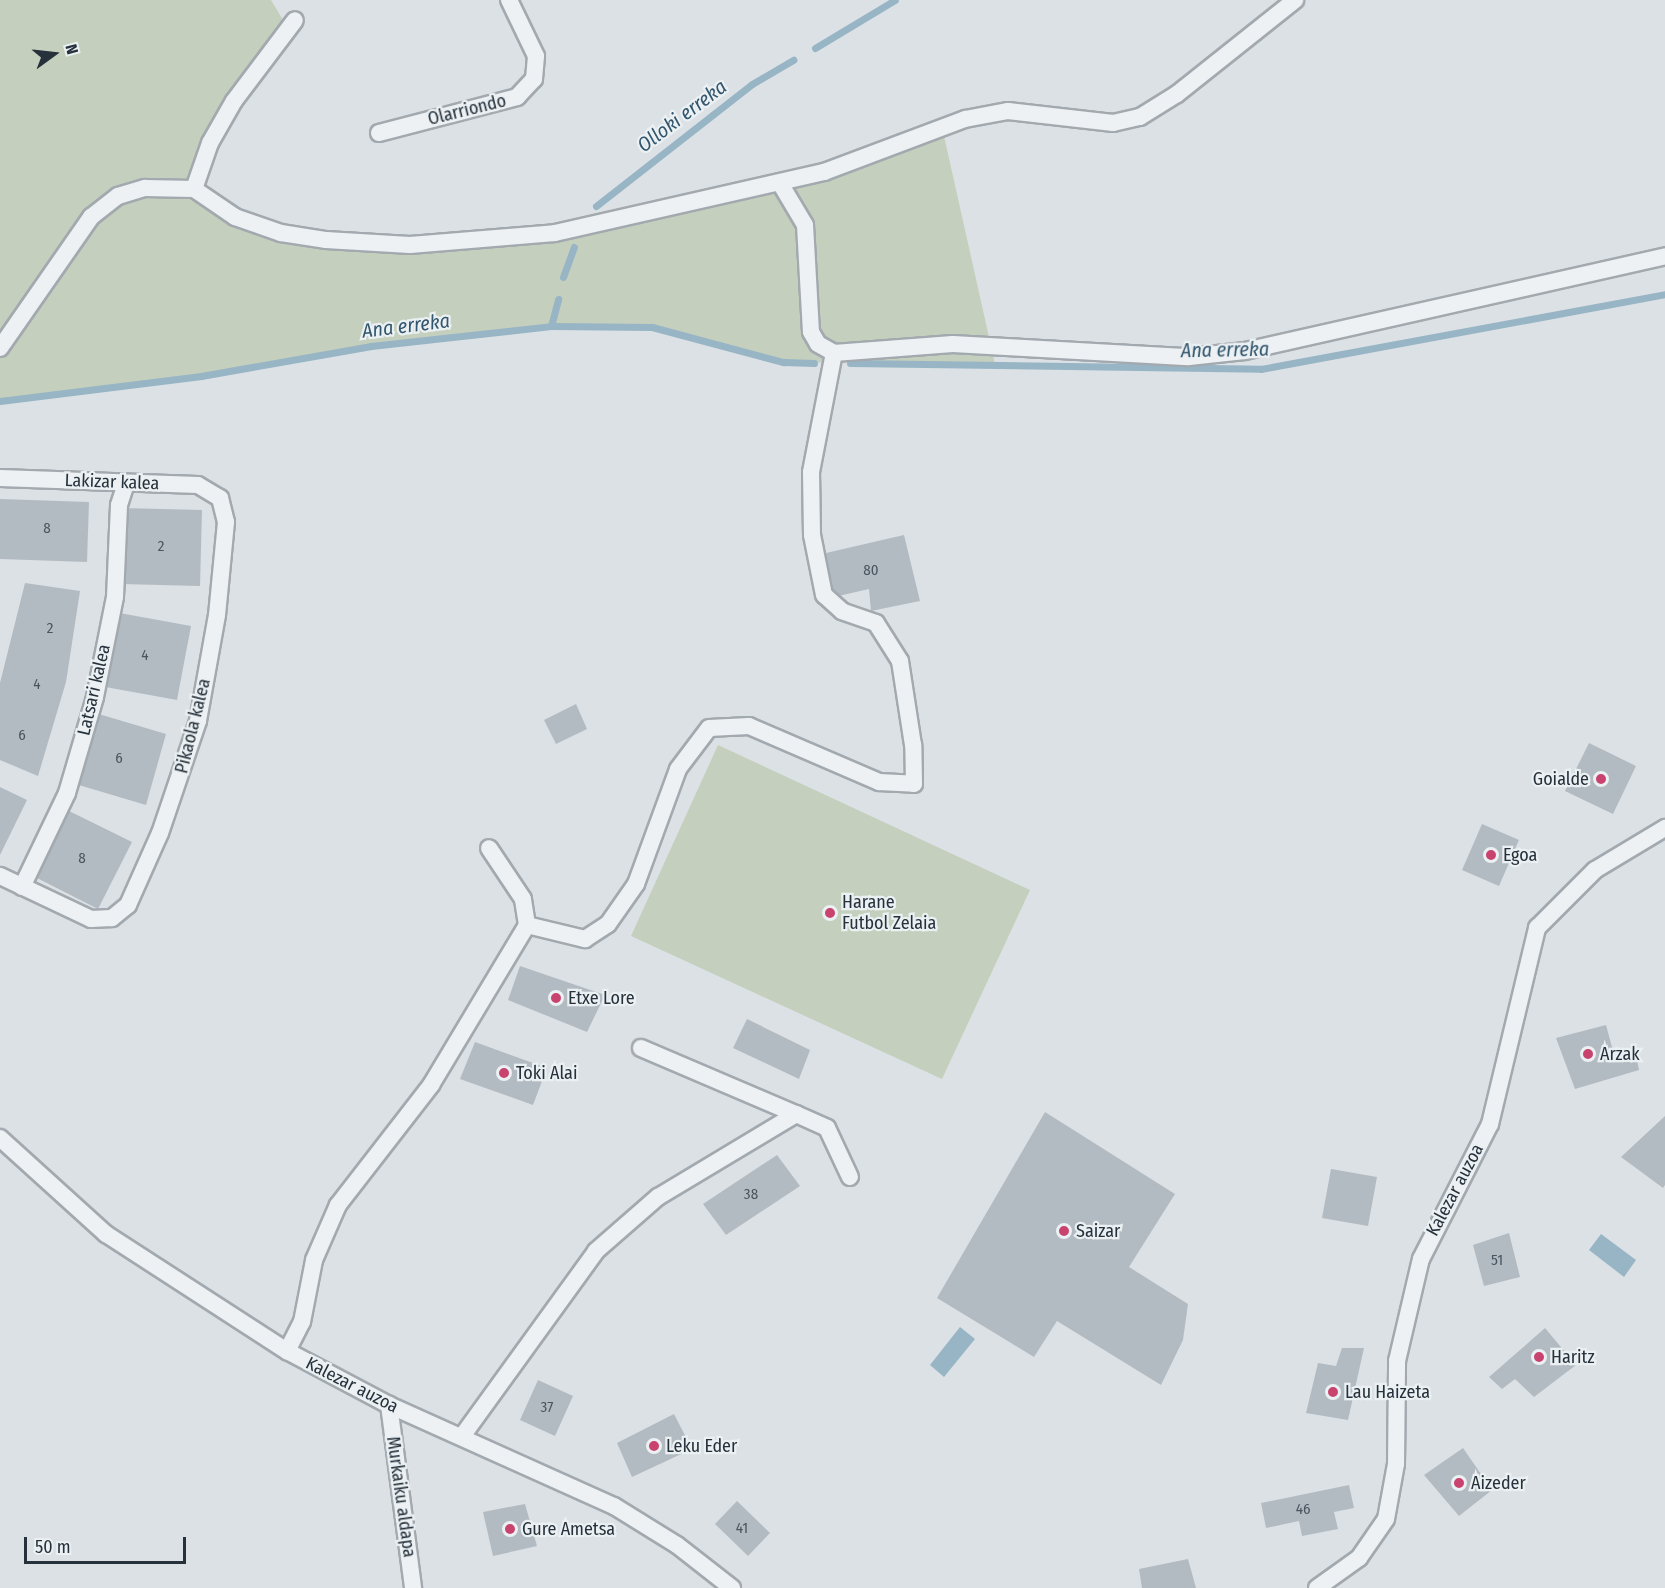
<!DOCTYPE html>
<style>
body{margin:0}
#map{position:relative;width:1665px;height:1588px;overflow:hidden;background:#dce1e5;font-family:"Fira Sans Condensed",sans-serif}
div>[style]{position:absolute}
.green>*{inset:0;background:#c5cfbd}
.water>*{inset:0;background:#97b5c5}
.stream>*{height:7px;margin:-3.5px;padding:0 3.5px;transform-origin:3.5px;border-radius:3.5px;background:#97b5c5}
.building>*{inset:0;background:#b3bbc2}
.roads{filter:drop-shadow(2px 0 #a2a9af) drop-shadow(-2px 0 #a2a9af) drop-shadow(0 2px #a2a9af) drop-shadow(0 -2px #a2a9af)}
.street>*{height:16px;margin:-8px;padding:0 8px;transform-origin:8px;border-radius:8px;background:#eef1f4}
.dots>*{width:16px;height:16px;translate:-50% -50%;box-sizing:border-box;border:3px solid #ebf0f3;border-radius:50%}
span{translate:-50% -50%;white-space:nowrap;text-align:center;line-height:1.15;-webkit-text-stroke:4.5px #ebf0f3;paint-order:stroke}
.number-label{font-size:15px;color:#49545d}
.number-label span{-webkit-text-stroke-width:0}
.street-label{font-size:18px;color:#26313b}
.poi-label{font-size:18px;color:#26313b}
.right{translate:-100% -50%;text-align:right}
.left{translate:0 -50%;text-align:left}
.water-label{font-size:20px;color:#32566d;font-style:italic}
.north{position:absolute;left:24px;top:24px;width:60px;height:60px;-webkit-text-stroke:4px #ebf0f3;paint-order:stroke;rotate:75deg;font-size:16px;font-weight:700;line-height:24px;text-align:center;color:#26313b}
.north::after{content:'';display:block;margin:auto;width:21px;height:27px;background:#26313b;clip-path:polygon(50% 0,100% 100%,50% 72%,0 100%)}
.scale{position:absolute;left:24px;top:1537px;width:162px;height:27px;box-sizing:border-box;border:3px solid #26313b;border-top:0;padding-left:8px;font-size:18px;line-height:21px;white-space:nowrap;color:#26313b;-webkit-text-stroke:4px #ebf0f3;paint-order:stroke}
</style>
<div id="map">
<div class="green">
<div style="clip-path:polygon(0 0,271px 0,289px 30px,234px 101px,194px 189px,281px 233px,490px 240px,745px 192px,942px 127px,995px 364px,783px 362px,652px 327px,551px 326px,371px 346px,201px 376px,0 401px)"></div>
<div style="clip-path:polygon(718px 745px,1030px 890px,942px 1079px,631px 936px)"></div>
</div>
<div class="water">
<div style="clip-path:polygon(1601px 1234px,1636px 1260px,1624px 1277px,1589px 1250px)"></div>
<div style="clip-path:polygon(960px 1327px,975px 1339px,944px 1377px,930px 1365px)"></div>
</div>
<div class="stream">
<div style="left:815px;top:48px;width:93px;rotate:-31deg"></div>
<div style="left:596px;top:206px;width:198px;rotate:-38deg"></div>
<div style="left:752px;top:84px;width:48px;rotate:-30.3deg"></div>
<div style="left:563px;top:277px;width:32px;rotate:-70deg"></div>
<div style="left:551px;top:326px;width:28px;rotate:-75deg"></div>
<div style="left:850px;top:363px;width:411px;rotate:0.8deg"></div>
<div style="left:1261px;top:369px;width:411px;rotate:-10.5deg"></div>
<div style="left:0;top:401px;width:203px;rotate:-7.1deg"></div>
<div style="left:201px;top:376px;width:173px;rotate:-10deg"></div>
<div style="left:371px;top:346px;width:181px;rotate:-6.3deg"></div>
<div style="left:551px;top:326px;width:101px;rotate:0.6deg"></div>
<div style="left:652px;top:327px;width:136px;rotate:15deg"></div>
<div style="left:783px;top:362px;width:31px;rotate:2deg"></div>
</div>
<div class="building">
<div style="clip-path:polygon(0 499px,89px 502px,87px 562px,0 559px)"></div>
<div style="clip-path:polygon(122px 508px,202px 510px,200px 586px,120px 584px)"></div>
<div style="clip-path:polygon(904px 535px,920px 601px,871px 611px,869px 589px,834px 597px,826px 553px)"></div>
<div style="clip-path:polygon(25px 583px,80px 591px,66px 682px,38px 776px,0 760px,0 683px)"></div>
<div style="clip-path:polygon(114px 612px,191px 626px,177px 700px,100px 686px)"></div>
<div style="clip-path:polygon(576px 704px,587px 729px,556px 744px,544px 720px)"></div>
<div style="clip-path:polygon(92px 712px,166px 734px,146px 805px,72px 783px)"></div>
<div style="clip-path:polygon(1589px 743px,1636px 766px,1613px 814px,1565px 791px)"></div>
<div style="clip-path:polygon(0 787px,27px 800px,0 855px)"></div>
<div style="clip-path:polygon(65px 809px,132px 842px,98px 909px,31px 875px)"></div>
<div style="clip-path:polygon(1482px 824px,1519px 840px,1499px 886px,1462px 870px)"></div>
<div style="clip-path:polygon(520px 966px,605px 995px,587px 1032px,508px 1000px)"></div>
<div style="clip-path:polygon(747px 1019px,810px 1050px,799px 1079px,733px 1048px)"></div>
<div style="clip-path:polygon(1606px 1025px,1615px 1058px,1635px 1050px,1639px 1070px,1575px 1089px,1556px 1038px)"></div>
<div style="clip-path:polygon(475px 1042px,547px 1068px,533px 1105px,460px 1079px)"></div>
<div style="clip-path:polygon(1045px 1112px,1175px 1194px,1129px 1267px,1188px 1304px,1183px 1340px,1161px 1385px,1057px 1321px,1034px 1357px,937px 1298px)"></div>
<div style="clip-path:polygon(1665px 1116px,1665px 1185px,1663px 1188px,1621px 1157px)"></div>
<div style="clip-path:polygon(777px 1155px,800px 1186px,726px 1235px,703px 1204px)"></div>
<div style="clip-path:polygon(1331px 1169px,1377px 1177px,1368px 1226px,1322px 1218px)"></div>
<div style="clip-path:polygon(1509px 1233px,1520px 1277px,1484px 1286px,1473px 1245px)"></div>
<div style="clip-path:polygon(1545px 1328px,1576px 1365px,1534px 1397px,1515px 1379px,1502px 1389px,1489px 1377px)"></div>
<div style="clip-path:polygon(1342px 1348px,1364px 1348px,1348px 1420px,1306px 1413px,1318px 1363px,1336px 1366px)"></div>
<div style="clip-path:polygon(538px 1380px,573px 1396px,555px 1436px,520px 1420px)"></div>
<div style="clip-path:polygon(674px 1414px,692px 1449px,632px 1477px,617px 1443px)"></div>
<div style="clip-path:polygon(1463px 1448px,1492px 1490px,1459px 1516px,1424px 1475px)"></div>
<div style="clip-path:polygon(1349px 1485px,1354px 1508px,1334px 1512px,1338px 1529px,1302px 1536px,1299px 1521px,1266px 1528px,1261px 1503px)"></div>
<div style="clip-path:polygon(737px 1501px,770px 1533px,748px 1556px,715px 1524px)"></div>
<div style="clip-path:polygon(525px 1504px,537px 1546px,493px 1556px,483px 1512px)"></div>
<div style="clip-path:polygon(1188px 1559px,1196px 1588px,1142px 1588px,1139px 1569px)"></div>
</div>
<div class="roads">
<div class="street">
<div style="left:379px;top:133px;width:143px;rotate:-14.6deg"></div>
<div style="left:517px;top:97px;width:25px;rotate:-47deg"></div>
<div style="left:534px;top:79px;width:23px;rotate:-85deg"></div>
<div style="left:536px;top:56px;width:62px;rotate:-115.7deg"></div>
<div style="left:780px;top:183px;width:49px;rotate:59.2deg"></div>
<div style="left:805px;top:225px;width:107px;rotate:86.8deg"></div>
<div style="left:811px;top:332px;width:14px;rotate:60deg"></div>
<div style="left:818px;top:344px;width:18px;rotate:29deg"></div>
<div style="left:834px;top:353px;width:119px;rotate:-4.3deg"></div>
<div style="left:953px;top:344px;width:236px;rotate:3.2deg"></div>
<div style="left:1189px;top:357px;width:56px;rotate:-6.1deg"></div>
<div style="left:1245px;top:351px;width:431px;rotate:-12.7deg"></div>
<div style="left:194px;top:189px;width:49px;rotate:-70.8deg"></div>
<div style="left:210px;top:143px;width:48px;rotate:-60.3deg"></div>
<div style="left:234px;top:101px;width:101px;rotate:-53deg"></div>
<div style="left:0;top:348px;width:160px;rotate:-55.2deg"></div>
<div style="left:91px;top:217px;width:34px;rotate:-38deg"></div>
<div style="left:118px;top:196px;width:28px;rotate:-17deg"></div>
<div style="left:145px;top:188px;width:49px;rotate:1.2deg"></div>
<div style="left:194px;top:189px;width:50px;rotate:34.3deg"></div>
<div style="left:235px;top:217px;width:49px;rotate:19.2deg"></div>
<div style="left:281px;top:233px;width:46px;rotate:8.8deg"></div>
<div style="left:326px;top:240px;width:84px;rotate:3.4deg"></div>
<div style="left:410px;top:245px;width:145px;rotate:-4.7deg"></div>
<div style="left:555px;top:233px;width:276px;rotate:-12.8deg"></div>
<div style="left:824px;top:172px;width:151px;rotate:-20.6deg"></div>
<div style="left:965px;top:119px;width:44px;rotate:-10.5deg"></div>
<div style="left:1008px;top:111px;width:106px;rotate:6.5deg"></div>
<div style="left:1113px;top:123px;width:28px;rotate:-13deg"></div>
<div style="left:1140px;top:117px;width:44px;rotate:-31.9deg"></div>
<div style="left:1177px;top:94px;width:151px;rotate:-38.5deg"></div>
<div style="left:0;top:478px;width:198px;rotate:2deg"></div>
<div style="left:198px;top:485px;width:26px;rotate:31deg"></div>
<div style="left:220px;top:498px;width:25px;rotate:76deg"></div>
<div style="left:226px;top:522px;width:93px;rotate:95.5deg"></div>
<div style="left:217px;top:615px;width:108px;rotate:100.2deg"></div>
<div style="left:198px;top:721px;width:118px;rotate:108.7deg"></div>
<div style="left:160px;top:833px;width:79px;rotate:114deg"></div>
<div style="left:128px;top:905px;width:21px;rotate:141deg"></div>
<div style="left:112px;top:918px;width:21px;rotate:177deg"></div>
<div style="left:91px;top:919px;width:101px;rotate:-154.7deg"></div>
<div style="left:22px;top:887px;width:104px;rotate:-64.4deg"></div>
<div style="left:67px;top:793px;width:100px;rotate:-73.7deg"></div>
<div style="left:95px;top:697px;width:102px;rotate:-78.7deg"></div>
<div style="left:115px;top:597px;width:92px;rotate:-87.5deg"></div>
<div style="left:119px;top:505px;width:23px;rotate:-72deg"></div>
<div style="left:527px;top:925px;width:60px;rotate:13.6deg"></div>
<div style="left:585px;top:939px;width:27px;rotate:-33deg"></div>
<div style="left:608px;top:924px;width:49px;rotate:-55deg"></div>
<div style="left:636px;top:884px;width:122px;rotate:-69.9deg"></div>
<div style="left:678px;top:769px;width:51px;rotate:-52.9deg"></div>
<div style="left:709px;top:728px;width:40px;rotate:-2.9deg"></div>
<div style="left:749px;top:726px;width:142px;rotate:23.3deg"></div>
<div style="left:879px;top:782px;width:35px;rotate:3deg"></div>
<div style="left:914px;top:784px;width:39px;rotate:-91deg"></div>
<div style="left:913px;top:745px;width:85px;rotate:-98.8deg"></div>
<div style="left:900px;top:661px;width:45px;rotate:-122.3deg"></div>
<div style="left:876px;top:623px;width:36px;rotate:-161deg"></div>
<div style="left:842px;top:611px;width:24px;rotate:-138deg"></div>
<div style="left:824px;top:595px;width:61px;rotate:-101.3deg"></div>
<div style="left:812px;top:535px;width:63px;rotate:-90.9deg"></div>
<div style="left:811px;top:472px;width:121px;rotate:-79.1deg"></div>
<div style="left:641px;top:1048px;width:168px;rotate:23.1deg"></div>
<div style="left:0;top:1138px;width:143px;rotate:42.2deg"></div>
<div style="left:106px;top:1234px;width:216px;rotate:32.9deg"></div>
<div style="left:287px;top:1351px;width:115px;rotate:27.9deg"></div>
<div style="left:389px;top:1405px;width:247px;rotate:24.2deg"></div>
<div style="left:614px;top:1506px;width:74px;rotate:31.8deg"></div>
<div style="left:677px;top:1545px;width:70px;rotate:38deg"></div>
<div style="left:287px;top:1351px;width:33px;rotate:-63deg"></div>
<div style="left:302px;top:1322px;width:63px;rotate:-79deg"></div>
<div style="left:314px;top:1260px;width:60px;rotate:-66.4deg"></div>
<div style="left:338px;top:1205px;width:152px;rotate:-52.2deg"></div>
<div style="left:431px;top:1085px;width:187px;rotate:-59deg"></div>
<div style="left:527px;top:925px;width:26px;rotate:-99deg"></div>
<div style="left:523px;top:899px;width:61px;rotate:-123.7deg"></div>
<div style="left:389px;top:1405px;width:185px;rotate:82.5deg"></div>
<div style="left:463px;top:1435px;width:227px;rotate:-54.1deg"></div>
<div style="left:596px;top:1251px;width:82px;rotate:-41.1deg"></div>
<div style="left:658px;top:1197px;width:161px;rotate:-31deg"></div>
<div style="left:796px;top:1114px;width:34px;rotate:24deg"></div>
<div style="left:827px;top:1128px;width:54px;rotate:64.9deg"></div>
<div style="left:1317px;top:1588px;width:52px;rotate:-35.5deg"></div>
<div style="left:1359px;top:1558px;width:47px;rotate:-55.3deg"></div>
<div style="left:1386px;top:1519px;width:56px;rotate:-79.7deg"></div>
<div style="left:1396px;top:1464px;width:103px;rotate:-89.4deg"></div>
<div style="left:1397px;top:1361px;width:105px;rotate:-76.8deg"></div>
<div style="left:1421px;top:1259px;width:152px;rotate:-62.9deg"></div>
<div style="left:1490px;top:1124px;width:202px;rotate:-76.5deg"></div>
<div style="left:1537px;top:928px;width:82px;rotate:-45deg"></div>
<div style="left:1595px;top:870px;width:82px;rotate:-31deg"></div>
</div>
</div>
<div class="dots">
<div style="left:1601px;top:779px;background:#c8436e"></div>
<div style="left:1491px;top:855px;background:#c8436e"></div>
<div style="left:830px;top:913px;background:#c8436e"></div>
<div style="left:556px;top:998px;background:#c8436e"></div>
<div style="left:1588px;top:1054px;background:#c8436e"></div>
<div style="left:504px;top:1073px;background:#c8436e"></div>
<div style="left:1064px;top:1231px;background:#c8436e"></div>
<div style="left:1539px;top:1357px;background:#c8436e"></div>
<div style="left:1333px;top:1392px;background:#c8436e"></div>
<div style="left:654px;top:1446px;background:#c8436e"></div>
<div style="left:1459px;top:1483px;background:#c8436e"></div>
<div style="left:510px;top:1529px;background:#c8436e"></div>
</div>
<div class="number-label">
<span style="left:47px;top:529px">8</span>
<span style="left:161px;top:547px">2</span>
<span style="left:871px;top:571px">80</span>
<span style="left:50px;top:629px">2</span>
<span style="left:145px;top:656px">4</span>
<span style="left:37px;top:685px">4</span>
<span style="left:22px;top:736px">6</span>
<span style="left:119px;top:759px">6</span>
<span style="left:82px;top:859px">8</span>
<span style="left:751px;top:1195px">38</span>
<span style="left:1497px;top:1261px">51</span>
<span style="left:547px;top:1408px">37</span>
<span style="left:1303px;top:1510px">46</span>
<span style="left:742px;top:1529px">41</span>
</div>
<div class="street-label">
<span style="left:467px;top:110px;rotate:-14deg">Olarriondo</span>
<span style="left:112px;top:482px;rotate:2deg">Lakizar kalea</span>
<span style="left:94px;top:690px;rotate:-77deg">Latsari kalea</span>
<span style="left:193px;top:726px;rotate:-76deg">Pikaola kalea</span>
<span style="left:1455px;top:1190px;rotate:-62deg">Kalezar auzoa</span>
<span style="left:352px;top:1385px;rotate:27deg">Kalezar auzoa</span>
<span style="left:401px;top:1497px;rotate:82deg">Murkaiku aldapa</span>
</div>
<div class="poi-label">
<span class="right" style="left:1589px;top:779px">Goialde</span>
<span class="left" style="left:1503px;top:855px">Egoa</span>
<span class="left" style="left:842px;top:913px">Harane<br>Futbol Zelaia</span>
<span class="left" style="left:568px;top:998px">Etxe Lore</span>
<span class="left" style="left:1600px;top:1054px">Arzak</span>
<span class="left" style="left:516px;top:1073px">Toki Alai</span>
<span class="left" style="left:1076px;top:1231px">Saizar</span>
<span class="left" style="left:1551px;top:1357px">Haritz</span>
<span class="left" style="left:1345px;top:1392px">Lau Haizeta</span>
<span class="left" style="left:666px;top:1446px">Leku Eder</span>
<span class="left" style="left:1471px;top:1483px">Aizeder</span>
<span class="left" style="left:522px;top:1529px">Gure Ametsa</span>
</div>
<div class="water-label">
<span style="left:682px;top:116px;rotate:-37deg">Olloki erreka</span>
<span style="left:406px;top:326px;rotate:-7deg">Ana erreka</span>
<span style="left:1225px;top:350px;rotate:-1deg">Ana erreka</span>
</div>
<div class="north">N</div>
<div class="scale">50 m</div>
</div>
